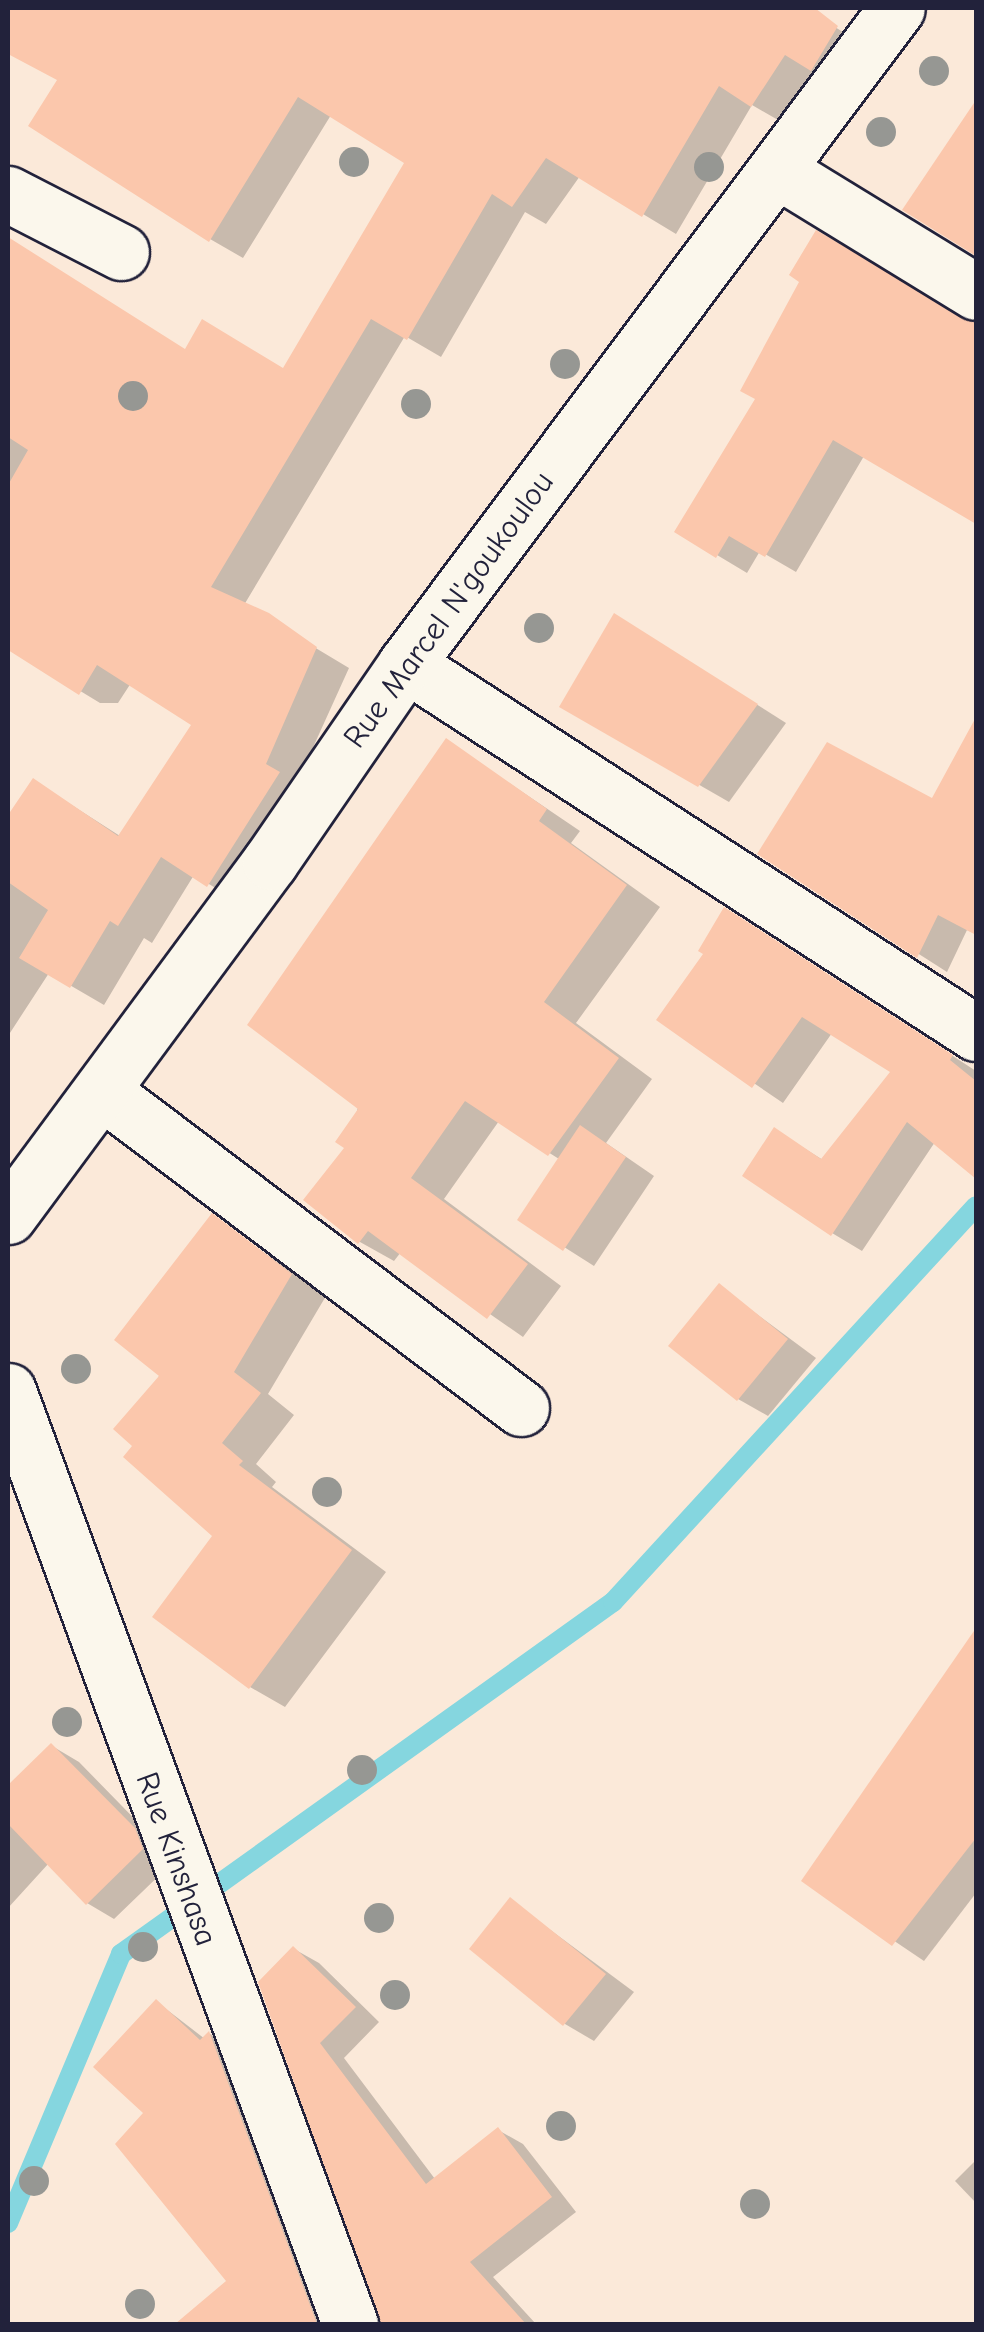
<!DOCTYPE html>
<style>
body{margin:0}
#map{position:relative;width:984px;height:2332px;overflow:hidden;background:#fbe9d9;font-family:"Comic Neue",sans-serif}
div>[style]{position:absolute}
.shadow>*{inset:0;background:#0003}
.stream>*{height:20px;margin:-10px;padding:0 10px;transform-origin:10px;border-radius:10px;background:#85d6df}
.building>*{inset:0;background:#fbc7ac}
.roads{filter:drop-shadow(2px 0 #22223b) drop-shadow(-2px 0 #22223b) drop-shadow(0 2px #22223b) drop-shadow(0 -2px #22223b)}
.street>*{height:55px;margin:-27.5px;padding:0 27.5px;transform-origin:27.5px;border-radius:27.5px;background:#fbf7ec}
.trees>*{width:30px;height:30px;margin:-15px;border-radius:50%;background:#969793}
span{translate:-50% -50%;white-space:nowrap;text-align:center;line-height:1.15;-webkit-text-stroke:9px #fbf7ec;paint-order:stroke}
.street-label{font-size:32px;color:#22223b}
.frame{position:absolute;inset:0;border:10px solid #22223b;pointer-events:none}
</style>
<div id="map">
<div class="shadow">
<div style="clip-path:polygon(8px 8px,804px 8px,869px 48px,785px 124px,752px 105px,676px 234px,580px 176px,546px 224px,525px 212px,441px 357px,405px 336px,244px 605px,349px 668px,242px 904px,194px 875px,152px 943px,144px 938px,104px 1005px,49px 973px,8px 1036px,8px 819px,34px 781px,120px 836px,194px 724px,131px 683px,118px 703px,100px 703px,8px 647px,8px 239px,186px 351px,285px 371px,408px 162px,331px 115px,243px 258px,210px 239px,59px 80px,14px 20px,8px 29px)"></div>
<div style="clip-path:polygon(960px 130px,976px 140px,976px 253px,906px 210px)"></div>
<div style="clip-path:polygon(962px 321px,976px 322px,976px 522px,864px 456px,796px 572px,760px 551px,747px 573px,677px 531px)"></div>
<div style="clip-path:polygon(645px 634px,786px 723px,729px 802px,562px 706px)"></div>
<div style="clip-path:polygon(976px 722px,976px 934px,967px 930px,947px 972px,761px 853px,933px 802px)"></div>
<div style="clip-path:polygon(447px 741px,580px 831px,571px 843px,660px 907px,576px 1023px,652px 1079px,606px 1143px,654px 1176px,594px 1266px,520px 1219px,559px 1159px,499px 1121px,444px 1199px,561px 1286px,523px 1337px,401px 1252px,394px 1261px,360px 1242px,348px 1148px)"></div>
<div style="clip-path:polygon(755px 928px,976px 1071px,976px 1169px,935px 1142px,862px 1251px,832px 1233px,775px 1130px,823px 1160px,894px 1072px,832px 1033px,783px 1103px,660px 1019px)"></div>
<div style="clip-path:polygon(212px 1216px,326px 1296px,268px 1394px,294px 1415px,256px 1464px,276px 1482px,272px 1487px,386px 1572px,285px 1707px,250px 1687px,216px 1536px,136px 1445px)"></div>
<div style="clip-path:polygon(720px 1287px,816px 1358px,768px 1416px,738px 1399px)"></div>
<div style="clip-path:polygon(971px 1648px,976px 1651px,976px 1893px,924px 1961px,804px 1880px)"></div>
<div style="clip-path:polygon(52px 1746px,79px 1762px,162px 1847px,169px 1866px,114px 1919px,87px 1903px,49px 1863px,8px 1908px,8px 1789px)"></div>
<div style="clip-path:polygon(510px 1900px,634px 1992px,594px 2041px,565px 2024px)"></div>
<div style="clip-path:polygon(294px 1949px,319px 1963px,379px 2022px,344px 2058px,435px 2179px,498px 2130px,523px 2144px,576px 2212px,493px 2277px,536px 2324px,416px 2324px,377px 2300px)"></div>
<div style="clip-path:polygon(157px 2002px,205px 2039px,210px 2034px,232px 2047px,336px 2324px,179px 2324px,230px 2281px,147px 2113px)"></div>
<div style="clip-path:polygon(976px 2160px,976px 2203px,955px 2181px)"></div>
</div>
<div class="stream">
<div style="left:8px;top:2223px;width:292px;rotate:-67.2deg"></div>
<div style="left:121px;top:1954px;width:605px;rotate:-35.58deg"></div>
<div style="left:613px;top:1602px;width:537px;rotate:-47.49deg"></div>
</div>
<div class="building">
<div style="clip-path:polygon(8px 8px,815px 8px,838px 26px,811px 71px,785px 55px,751px 107px,719px 86px,642px 217px,546px 158px,512px 207px,492px 194px,407px 340px,371px 319px,211px 587px,269px 613px,317px 647px,266px 764px,280px 772px,207px 887px,161px 857px,118px 926px,110px 921px,70px 988px,19px 958px,48px 910px,8px 882px,8px 815px,33px 778px,118px 836px,191px 725px,97px 665px,79px 695px,8px 650px,8px 485px,28px 450px,8px 437px,8px 237px,185px 349px,202px 319px,283px 368px,404px 163px,298px 97px,209px 242px,28px 126px,57px 80px,8px 54px)"></div>
<div style="clip-path:polygon(976px 100px,976px 256px,902px 210px)"></div>
<div style="clip-path:polygon(816px 230px,976px 323px,976px 524px,833px 440px,765px 557px,729px 536px,716px 558px,674px 532px,755px 399px,740px 391px,799px 282px,789px 275px)"></div>
<div style="clip-path:polygon(614px 613px,758px 704px,698px 787px,559px 707px)"></div>
<div style="clip-path:polygon(976px 717px,976px 935px,938px 915px,917px 958px,757px 854px,827px 742px,932px 798px)"></div>
<div style="clip-path:polygon(446px 738px,547px 809px,539px 821px,627px 885px,544px 1002px,619px 1058px,548px 1156px,465px 1101px,411px 1178px,528px 1264px,487px 1319px,368px 1231px,358px 1244px,303px 1200px,344px 1148px,335px 1142px,358px 1109px,247px 1025px)"></div>
<div style="clip-path:polygon(724px 907px,953px 1055px,950px 1060px,976px 1081px,976px 1179px,907px 1122px,831px 1236px,742px 1176px,774px 1127px,821px 1159px,890px 1072px,802px 1017px,752px 1088px,656px 1020px,703px 954px,698px 951px)"></div>
<div style="clip-path:polygon(580px 1125px,626px 1157px,563px 1251px,517px 1220px)"></div>
<div style="clip-path:polygon(212px 1213px,292px 1274px,234px 1372px,261px 1393px,222px 1443px,243px 1461px,239px 1465px,352px 1550px,249px 1689px,152px 1617px,212px 1536px,123px 1457px,132px 1446px,113px 1429px,159px 1376px,114px 1340px)"></div>
<div style="clip-path:polygon(719px 1283px,788px 1339px,737px 1401px,668px 1346px)"></div>
<div style="clip-path:polygon(976px 1628px,976px 1838px,892px 1946px,801px 1881px)"></div>
<div style="clip-path:polygon(51px 1743px,135px 1828px,143px 1849px,86px 1905px,8px 1824px,8px 1785px)"></div>
<div style="clip-path:polygon(510px 1897px,606px 1974px,563px 2026px,469px 1949px)"></div>
<div style="clip-path:polygon(293px 1946px,356px 2007px,320px 2043px,426px 2184px,498px 2127px,552px 2197px,470px 2262px,526px 2324px,380px 2324px,258px 1982px)"></div>
<div style="clip-path:polygon(156px 1999px,200px 2040px,209px 2031px,317px 2324px,175px 2324px,226px 2281px,115px 2144px,143px 2113px,93px 2067px)"></div>
</div>
<div class="roads">
<div class="street">
<div style="left:777px;top:170px;width:233px;rotate:31.5deg"></div>
<div style="left:8px;top:194px;width:127px;rotate:27.2deg"></div>
<div style="left:406px;top:664px;width:679px;rotate:32.92deg"></div>
<div style="left:103px;top:1092px;width:524px;rotate:37.09deg"></div>
<div style="left:8px;top:1216px;width:440px;rotate:-53.5deg"></div>
<div style="left:270px;top:862px;width:240px;rotate:-55.5deg"></div>
<div style="left:406px;top:664px;width:819px;rotate:-53.19deg"></div>
<div style="left:8px;top:1391px;width:994px;rotate:69.87deg"></div>
</div>
</div>
<div class="trees">
<div style="left:934px;top:71px"></div>
<div style="left:881px;top:132px"></div>
<div style="left:354px;top:162px"></div>
<div style="left:709px;top:167px"></div>
<div style="left:565px;top:364px"></div>
<div style="left:133px;top:396px"></div>
<div style="left:416px;top:404px"></div>
<div style="left:539px;top:628px"></div>
<div style="left:76px;top:1369px"></div>
<div style="left:327px;top:1492px"></div>
<div style="left:67px;top:1722px"></div>
<div style="left:362px;top:1770px"></div>
<div style="left:379px;top:1918px"></div>
<div style="left:143px;top:1947px"></div>
<div style="left:395px;top:1995px"></div>
<div style="left:561px;top:2126px"></div>
<div style="left:34px;top:2181px"></div>
<div style="left:755px;top:2204px"></div>
<div style="left:140px;top:2304px"></div>
</div>
<div class="street-label">
<span style="left:449px;top:610px;rotate:-54deg">Rue Marcel N'goukoulou</span>
<span style="left:176px;top:1859px;rotate:70deg">Rue Kinshasa</span>
</div>
<div class="frame"></div>
</div>
